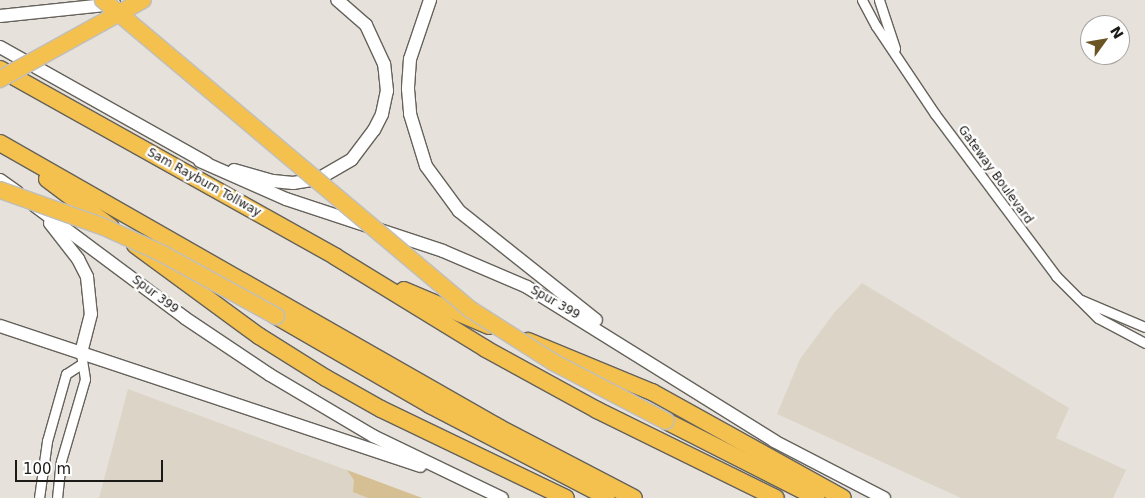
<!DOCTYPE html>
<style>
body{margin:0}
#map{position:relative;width:1145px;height:498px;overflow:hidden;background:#e6e2db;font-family:"DejaVu Sans",sans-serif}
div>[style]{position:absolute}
.built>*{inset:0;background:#dcd5c7}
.green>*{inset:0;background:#d6bf93}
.roads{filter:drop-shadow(1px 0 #65625b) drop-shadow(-1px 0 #65625b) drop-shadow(0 1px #65625b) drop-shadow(0 -1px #65625b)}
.minor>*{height:9px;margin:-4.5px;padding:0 4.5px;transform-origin:4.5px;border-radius:4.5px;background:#fff}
.secondary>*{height:12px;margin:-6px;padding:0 6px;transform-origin:6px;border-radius:6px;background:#fff}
.motorway>*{height:16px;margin:-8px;padding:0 8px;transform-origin:8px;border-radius:8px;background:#f4c04e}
.bridges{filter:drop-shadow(1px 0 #bfbfbe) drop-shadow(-1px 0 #bfbfbe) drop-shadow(0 1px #bfbfbe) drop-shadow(0 -1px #bfbfbe)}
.motorway-bridge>*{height:16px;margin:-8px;padding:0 8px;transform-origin:8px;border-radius:8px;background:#f4c04e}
span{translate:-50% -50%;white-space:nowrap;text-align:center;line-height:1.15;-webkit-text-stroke:4.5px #fff;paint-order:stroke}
.street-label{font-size:12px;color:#1b1a17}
.north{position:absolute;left:1080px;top:15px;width:50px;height:50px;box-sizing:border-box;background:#fff;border:1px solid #a4a3a2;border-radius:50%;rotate:58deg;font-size:14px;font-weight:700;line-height:20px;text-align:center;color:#1b1a17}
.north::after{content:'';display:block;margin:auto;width:18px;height:22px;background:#6b5424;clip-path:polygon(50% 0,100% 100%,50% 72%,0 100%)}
.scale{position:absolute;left:15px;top:460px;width:148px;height:22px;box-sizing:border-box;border:2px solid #1b1a17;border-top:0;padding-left:6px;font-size:15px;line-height:18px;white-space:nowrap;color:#1b1a17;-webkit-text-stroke:4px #fff;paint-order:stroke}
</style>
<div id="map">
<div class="built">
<i style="clip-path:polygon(862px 283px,1069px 408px,1056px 438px,1126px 470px,1113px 498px,961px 498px,777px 414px,800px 359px,834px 313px)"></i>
<i style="clip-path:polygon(128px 389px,422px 498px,99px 498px)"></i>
</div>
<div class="green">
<i style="clip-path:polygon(347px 470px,422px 498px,368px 498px,353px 492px,354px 480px)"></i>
</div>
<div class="roads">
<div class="minor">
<i style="left:862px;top:0;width:30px;rotate:62deg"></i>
<i style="left:876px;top:26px;width:106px;rotate:56.2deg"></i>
<i style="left:935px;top:114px;width:202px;rotate:53.2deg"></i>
<i style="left:1056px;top:276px;width:59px;rotate:45deg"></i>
<i style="left:1098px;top:318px;width:53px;rotate:28deg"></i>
<i style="left:879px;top:0;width:51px;rotate:71.6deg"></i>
<i style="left:1081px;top:300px;width:69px;rotate:22.9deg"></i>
<i style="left:39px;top:498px;width:58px;rotate:-82deg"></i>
<i style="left:47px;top:441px;width:70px;rotate:-74.2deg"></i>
<i style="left:66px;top:374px;width:17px;rotate:-33deg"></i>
<i style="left:57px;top:498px;width:37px;rotate:-84deg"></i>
<i style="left:61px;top:461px;width:85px;rotate:-73.7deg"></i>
<i style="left:85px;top:379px;width:26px;rotate:-99deg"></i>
</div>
<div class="secondary">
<i style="left:430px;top:0;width:62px;rotate:108.7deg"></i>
<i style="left:410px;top:59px;width:30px;rotate:94deg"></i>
<i style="left:408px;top:89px;width:25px;rotate:85deg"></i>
<i style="left:410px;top:114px;width:54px;rotate:72.9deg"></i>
<i style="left:426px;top:166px;width:56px;rotate:53.7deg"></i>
<i style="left:459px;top:211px;width:175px;rotate:38.5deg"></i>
<i style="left:0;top:16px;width:115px;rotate:-6deg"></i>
<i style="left:0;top:47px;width:237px;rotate:29.3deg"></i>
<i style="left:200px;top:161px;width:94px;rotate:23.8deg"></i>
<i style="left:286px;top:199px;width:165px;rotate:18.3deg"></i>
<i style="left:443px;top:251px;width:91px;rotate:23.2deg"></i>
<i style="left:527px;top:287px;width:291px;rotate:31.9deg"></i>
<i style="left:774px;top:441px;width:124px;rotate:27.4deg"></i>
<i style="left:234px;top:170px;width:41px;rotate:15.8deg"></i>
<i style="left:273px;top:181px;width:20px;rotate:6deg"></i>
<i style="left:293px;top:183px;width:25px;rotate:-9deg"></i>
<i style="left:318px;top:179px;width:39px;rotate:-30deg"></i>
<i style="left:352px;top:159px;width:36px;rotate:-53deg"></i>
<i style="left:374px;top:130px;width:18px;rotate:-63deg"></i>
<i style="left:382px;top:114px;width:24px;rotate:-78deg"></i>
<i style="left:387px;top:91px;width:27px;rotate:-96deg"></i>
<i style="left:384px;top:64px;width:43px;rotate:-114.8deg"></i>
<i style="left:366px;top:25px;width:38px;rotate:-139deg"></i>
<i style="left:0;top:180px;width:21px;rotate:35deg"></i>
<i style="left:35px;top:206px;width:187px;rotate:36.7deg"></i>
<i style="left:185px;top:318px;width:102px;rotate:33.8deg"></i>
<i style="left:270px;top:375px;width:120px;rotate:30.6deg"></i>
<i style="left:373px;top:436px;width:143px;rotate:25.7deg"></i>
<i style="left:50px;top:223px;width:46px;rotate:52.1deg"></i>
<i style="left:78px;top:259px;width:20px;rotate:63deg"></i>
<i style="left:87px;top:277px;width:37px;rotate:84deg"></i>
<i style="left:91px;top:314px;width:40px;rotate:104.4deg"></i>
<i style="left:0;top:326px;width:443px;rotate:18.4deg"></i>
</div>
<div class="motorway">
<i style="left:0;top:69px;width:385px;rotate:29.2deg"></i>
<i style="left:336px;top:257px;width:176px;rotate:31.5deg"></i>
<i style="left:486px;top:349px;width:127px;rotate:28.8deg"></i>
<i style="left:597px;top:410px;width:199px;rotate:26.2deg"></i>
<i style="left:0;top:143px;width:576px;rotate:29.68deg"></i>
<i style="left:500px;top:428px;width:151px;rotate:27.6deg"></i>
<i style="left:47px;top:179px;width:80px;rotate:36.9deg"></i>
<i style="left:135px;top:245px;width:154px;rotate:36.3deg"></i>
<i style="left:259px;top:336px;width:79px;rotate:32.1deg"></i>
<i style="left:326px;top:378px;width:63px;rotate:29.4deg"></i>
<i style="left:381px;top:409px;width:205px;rotate:25.7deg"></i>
<i style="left:404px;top:290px;width:92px;rotate:23deg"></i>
<i style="left:276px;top:316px;width:178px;rotate:30deg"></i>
<i style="left:430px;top:405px;width:199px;rotate:27.5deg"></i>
<i style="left:528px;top:341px;width:134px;rotate:22.4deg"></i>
<i style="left:652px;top:392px;width:218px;rotate:29deg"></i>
<i style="left:666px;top:421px;width:169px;rotate:27deg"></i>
</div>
</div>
<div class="bridges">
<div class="motorway-bridge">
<i style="left:103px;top:0;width:480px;rotate:40.1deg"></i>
<i style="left:470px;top:309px;width:98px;rotate:32.6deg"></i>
<i style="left:553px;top:362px;width:127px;rotate:27.6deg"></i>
<i style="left:0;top:79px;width:163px;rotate:-28.9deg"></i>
<i style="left:0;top:190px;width:110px;rotate:19.6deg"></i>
<i style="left:104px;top:227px;width:65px;rotate:24.6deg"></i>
<i style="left:163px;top:254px;width:129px;rotate:28.8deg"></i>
</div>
</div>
<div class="street-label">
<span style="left:995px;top:175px;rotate:54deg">Gateway Boulevard</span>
<span style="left:204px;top:183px;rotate:29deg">Sam Rayburn Tollway</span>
<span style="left:155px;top:295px;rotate:37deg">Spur 399</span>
<span style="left:555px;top:303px;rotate:30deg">Spur 399</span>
</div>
<div class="north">N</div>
<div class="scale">100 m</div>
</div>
